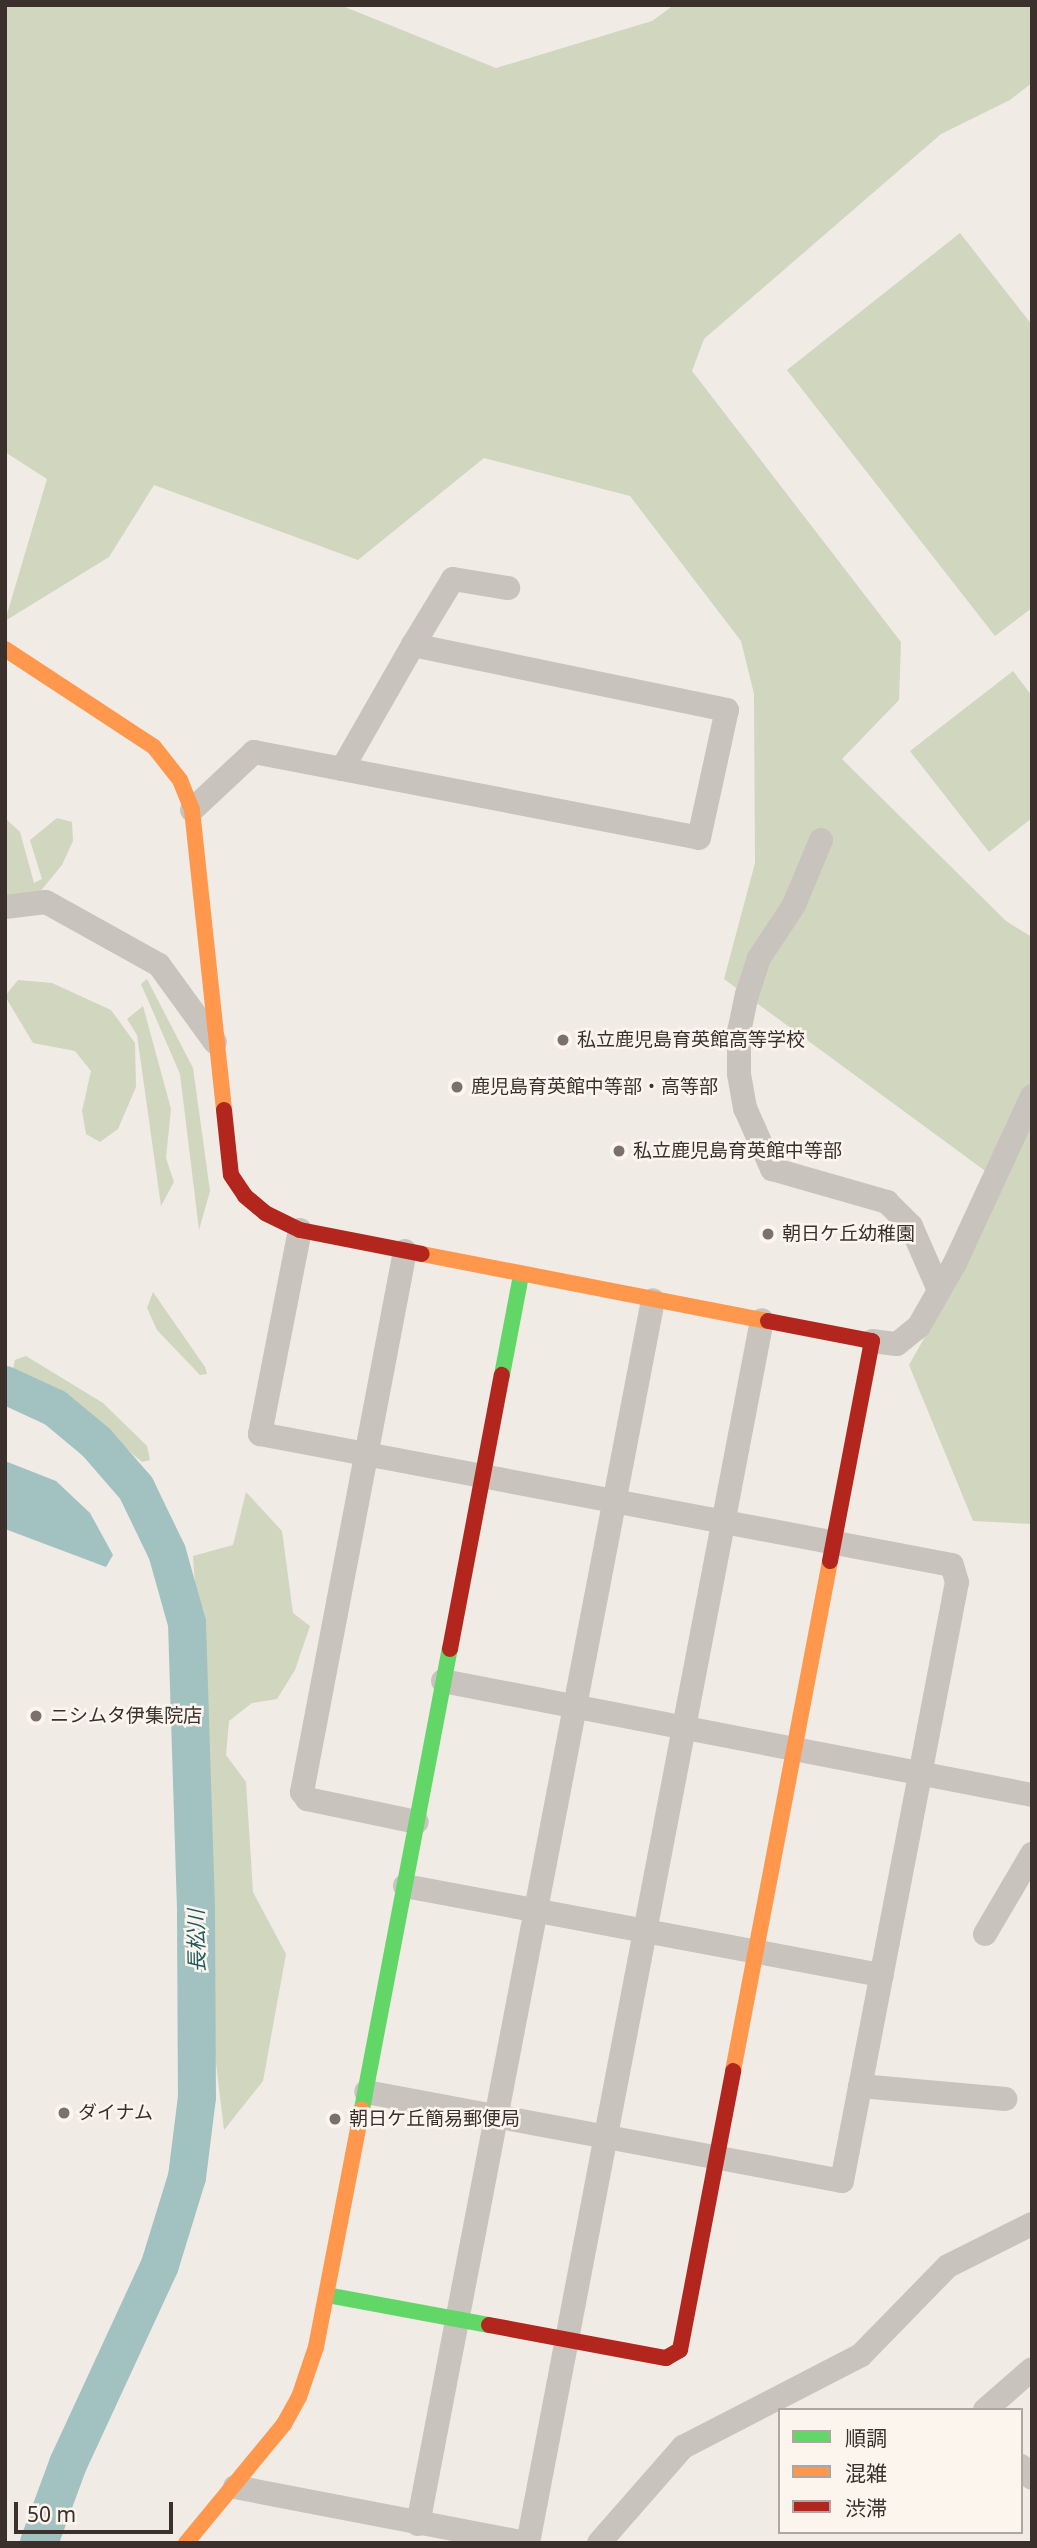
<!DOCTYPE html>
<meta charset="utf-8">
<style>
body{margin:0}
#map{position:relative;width:1037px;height:2548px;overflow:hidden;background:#f0ebe5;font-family:"Noto Sans","Noto Sans JP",sans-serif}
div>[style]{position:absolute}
.green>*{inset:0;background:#d1d6bf}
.water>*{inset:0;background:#a1c2c1}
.river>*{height:38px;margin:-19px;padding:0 19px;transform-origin:19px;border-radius:19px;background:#a1c2c1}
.street>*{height:24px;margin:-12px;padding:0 12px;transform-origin:12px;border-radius:12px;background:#c9c3be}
.fast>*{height:16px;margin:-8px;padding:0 8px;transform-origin:8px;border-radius:8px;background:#63d668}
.slow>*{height:16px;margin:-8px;padding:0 8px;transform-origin:8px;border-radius:8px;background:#ff974d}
.jam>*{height:16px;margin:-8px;padding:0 8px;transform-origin:8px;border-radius:8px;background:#b3261e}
.dots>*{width:19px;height:19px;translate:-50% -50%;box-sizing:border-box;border:4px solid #fbf5ee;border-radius:50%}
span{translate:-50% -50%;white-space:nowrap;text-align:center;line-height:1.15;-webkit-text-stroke:5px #fbf5ee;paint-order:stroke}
.poi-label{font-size:19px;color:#3b302b}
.left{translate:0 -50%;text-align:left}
.water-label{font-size:21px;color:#1f5a5e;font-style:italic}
.frame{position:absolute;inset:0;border:7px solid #3b302b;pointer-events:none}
.legend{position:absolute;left:778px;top:2408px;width:245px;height:126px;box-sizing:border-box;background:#fbf5ee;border:2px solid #aea6a0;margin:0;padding:9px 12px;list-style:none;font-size:21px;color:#3b302b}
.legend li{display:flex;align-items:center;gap:14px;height:35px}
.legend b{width:35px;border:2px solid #aea6a0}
.scale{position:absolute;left:14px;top:2502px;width:159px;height:32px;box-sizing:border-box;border:4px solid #3b302b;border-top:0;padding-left:9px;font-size:21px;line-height:24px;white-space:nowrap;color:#3b302b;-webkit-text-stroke:5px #fbf5ee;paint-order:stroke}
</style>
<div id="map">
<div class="green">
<i style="clip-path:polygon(5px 5px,340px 5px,496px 68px,652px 21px,674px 5px,1032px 5px,1032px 83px,1010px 100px,941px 134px,704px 339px,692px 371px,901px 642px,899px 700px,842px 759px,1006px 921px,1032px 937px,1032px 1524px,973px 1521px,909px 1365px,964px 1268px,1003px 1184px,724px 979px,755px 863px,754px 694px,741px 641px,630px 496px,484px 458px,358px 560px,154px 485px,109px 557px,5px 621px,47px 479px,5px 452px)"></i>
<i style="clip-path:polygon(960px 233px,1032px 325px,1032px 608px,995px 636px,787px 370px)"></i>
<i style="clip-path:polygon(1013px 671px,1032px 696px,1032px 818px,989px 852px,910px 751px)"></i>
<i style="clip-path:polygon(5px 818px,20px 832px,34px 883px,42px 879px,30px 840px,57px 818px,72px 822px,73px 841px,62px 865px,39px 893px,5px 898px)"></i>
<i style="clip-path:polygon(147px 979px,193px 1068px,210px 1191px,199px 1230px,180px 1074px,141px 984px)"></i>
<i style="clip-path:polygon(18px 980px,52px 983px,111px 1010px,135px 1043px,136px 1087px,118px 1129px,100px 1142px,86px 1134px,82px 1111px,91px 1071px,75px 1051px,33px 1043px,5px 996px)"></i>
<i style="clip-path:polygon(143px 1006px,171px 1109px,166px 1158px,174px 1182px,161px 1206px,137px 1035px,127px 1019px)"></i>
<i style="clip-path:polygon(153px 1292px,205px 1367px,207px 1374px,200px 1375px,157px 1330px,147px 1308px)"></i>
<i style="clip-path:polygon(26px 1356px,103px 1403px,147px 1446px,150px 1460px,142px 1462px,100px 1426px,43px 1389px,11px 1378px,15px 1360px)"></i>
<i style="clip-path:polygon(246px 1492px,282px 1531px,293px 1613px,310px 1626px,295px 1670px,277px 1699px,252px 1703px,229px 1721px,226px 1755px,246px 1782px,253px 1892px,286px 1954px,263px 2081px,224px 2130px,212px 2030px,205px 1724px,193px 1556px,233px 1545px)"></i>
</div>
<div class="water">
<i style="clip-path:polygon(5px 1461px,56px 1481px,90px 1513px,113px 1555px,106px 1567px,5px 1529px)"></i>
</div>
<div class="river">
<i style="left:5px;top:1385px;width:55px;rotate:24.7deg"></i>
<i style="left:55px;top:1408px;width:53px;rotate:39.7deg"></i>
<i style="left:96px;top:1442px;width:61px;rotate:49deg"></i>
<i style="left:136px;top:1488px;width:71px;rotate:64.2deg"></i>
<i style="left:167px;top:1552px;width:74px;rotate:74.3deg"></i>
<i style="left:187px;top:1623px;width:291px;rotate:88.2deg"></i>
<i style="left:196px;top:1914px;width:183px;rotate:89.7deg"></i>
<i style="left:197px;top:2097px;width:81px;rotate:97.1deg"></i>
<i style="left:187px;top:2177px;width:92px;rotate:107.1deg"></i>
<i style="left:160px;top:2265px;width:219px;rotate:114.8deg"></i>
<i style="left:68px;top:2464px;width:84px;rotate:110.2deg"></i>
</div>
<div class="street">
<i style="left:413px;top:645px;width:77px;rotate:-58.8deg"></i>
<i style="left:453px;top:579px;width:56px;rotate:9.3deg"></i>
<i style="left:192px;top:810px;width:85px;rotate:-43.1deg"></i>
<i style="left:254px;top:752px;width:453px;rotate:10.9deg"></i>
<i style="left:699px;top:838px;width:131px;rotate:-77.7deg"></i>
<i style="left:727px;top:710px;width:321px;rotate:-168.3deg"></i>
<i style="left:413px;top:645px;width:143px;rotate:119.8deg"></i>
<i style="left:821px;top:840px;width:70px;rotate:112.6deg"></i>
<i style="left:794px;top:905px;width:64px;rotate:123.4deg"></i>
<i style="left:759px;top:958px;width:38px;rotate:108deg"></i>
<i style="left:747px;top:994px;width:39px;rotate:102deg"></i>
<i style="left:739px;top:1032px;width:42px;rotate:90deg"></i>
<i style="left:739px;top:1074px;width:35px;rotate:80deg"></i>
<i style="left:745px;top:1108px;width:67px;rotate:66.1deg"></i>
<i style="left:772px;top:1169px;width:120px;rotate:16deg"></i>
<i style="left:887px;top:1202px;width:34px;rotate:45deg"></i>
<i style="left:911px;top:1226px;width:70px;rotate:66.4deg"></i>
<i style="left:5px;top:907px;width:41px;rotate:-7deg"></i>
<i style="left:46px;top:902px;width:129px;rotate:29.1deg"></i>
<i style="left:159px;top:965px;width:95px;rotate:54deg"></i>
<i style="left:300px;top:1230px;width:208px;rotate:101.1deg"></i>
<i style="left:260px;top:1434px;width:704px;rotate:10.72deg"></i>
<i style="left:952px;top:1565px;width:18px;rotate:74deg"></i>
<i style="left:957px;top:1582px;width:610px;rotate:100.87deg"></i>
<i style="left:842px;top:2181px;width:484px;rotate:-169.4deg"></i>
<i style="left:405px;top:1251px;width:551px;rotate:100.78deg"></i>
<i style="left:302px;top:1792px;width:9px;rotate:54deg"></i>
<i style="left:307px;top:1799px;width:112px;rotate:11.8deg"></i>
<i style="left:872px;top:1341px;width:25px;rotate:7deg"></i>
<i style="left:897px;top:1344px;width:28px;rotate:-39deg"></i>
<i style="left:919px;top:1326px;width:73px;rotate:-60.3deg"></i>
<i style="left:955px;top:1263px;width:184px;rotate:-65.2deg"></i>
<i style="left:443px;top:1681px;width:600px;rotate:10.95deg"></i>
<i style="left:405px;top:1886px;width:485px;rotate:10.6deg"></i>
<i style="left:985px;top:1934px;width:93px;rotate:-59.6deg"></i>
<i style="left:860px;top:2086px;width:146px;rotate:5.1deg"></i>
<i style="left:985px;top:2410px;width:62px;rotate:-41.1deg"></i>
<i style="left:1021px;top:2466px;width:16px;rotate:47deg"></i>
<i style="left:235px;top:2487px;width:296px;rotate:10.9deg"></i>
<i style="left:418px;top:2524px;width:1246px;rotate:-79.13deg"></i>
<i style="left:528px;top:2543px;width:1245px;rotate:-79.17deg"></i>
<i style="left:599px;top:2543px;width:128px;rotate:-48.8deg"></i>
<i style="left:683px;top:2447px;width:200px;rotate:-27.3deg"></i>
<i style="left:861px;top:2355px;width:124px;rotate:-45.7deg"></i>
<i style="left:948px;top:2266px;width:94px;rotate:-26.6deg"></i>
</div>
<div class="fast">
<i style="left:502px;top:1375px;width:102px;rotate:-79.2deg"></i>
<i style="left:362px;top:2109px;width:468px;rotate:-79.2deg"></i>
<i style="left:327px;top:2295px;width:165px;rotate:10.5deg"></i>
</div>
<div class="slow">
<i style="left:5px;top:649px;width:178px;rotate:33.3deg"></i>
<i style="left:154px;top:747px;width:42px;rotate:51.8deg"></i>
<i style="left:180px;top:780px;width:32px;rotate:68deg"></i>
<i style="left:192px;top:810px;width:302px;rotate:83.9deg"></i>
<i style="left:422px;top:1254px;width:352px;rotate:11deg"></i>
<i style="left:733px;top:2071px;width:519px;rotate:-79.23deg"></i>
<i style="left:186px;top:2543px;width:154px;rotate:-50.5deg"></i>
<i style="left:284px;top:2424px;width:31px;rotate:-61deg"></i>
<i style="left:299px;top:2397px;width:53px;rotate:-71.2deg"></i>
<i style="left:316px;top:2347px;width:242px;rotate:-79.1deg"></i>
</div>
<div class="jam">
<i style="left:224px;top:1110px;width:65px;rotate:83.9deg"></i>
<i style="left:231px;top:1175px;width:25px;rotate:56deg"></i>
<i style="left:245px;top:1196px;width:26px;rotate:40deg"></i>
<i style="left:265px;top:1213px;width:39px;rotate:26deg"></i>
<i style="left:300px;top:1230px;width:124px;rotate:11.1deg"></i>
<i style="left:768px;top:1321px;width:106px;rotate:10.9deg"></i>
<i style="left:872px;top:1341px;width:224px;rotate:100.8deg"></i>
<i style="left:450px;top:1649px;width:279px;rotate:-79.3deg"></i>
<i style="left:489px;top:2325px;width:180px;rotate:10.6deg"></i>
<i style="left:666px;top:2358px;width:16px;rotate:-30deg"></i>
<i style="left:680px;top:2350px;width:284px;rotate:-79.2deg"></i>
</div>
<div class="dots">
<i style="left:563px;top:1040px;background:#7a716c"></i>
<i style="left:457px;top:1087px;background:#7a716c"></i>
<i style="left:619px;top:1151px;background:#7a716c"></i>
<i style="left:768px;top:1234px;background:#7a716c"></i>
<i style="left:36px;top:1716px;background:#7a716c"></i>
<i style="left:64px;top:2113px;background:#7a716c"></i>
<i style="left:335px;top:2119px;background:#7a716c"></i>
</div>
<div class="poi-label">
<span class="left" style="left:577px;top:1040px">私立鹿児島育英館高等学校</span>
<span class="left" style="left:471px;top:1087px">鹿児島育英館中等部・高等部</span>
<span class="left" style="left:633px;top:1151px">私立鹿児島育英館中等部</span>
<span class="left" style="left:782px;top:1234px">朝日ケ丘幼稚園</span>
<span class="left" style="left:50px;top:1716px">ニシムタ伊集院店</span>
<span class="left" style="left:78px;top:2113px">ダイナム</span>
<span class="left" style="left:349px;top:2119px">朝日ケ丘簡易郵便局</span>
</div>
<div class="water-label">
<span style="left:196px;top:1941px;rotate:-91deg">長松川</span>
</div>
<div class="frame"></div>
<ul class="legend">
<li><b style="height:9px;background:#63d668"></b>順調</li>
<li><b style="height:9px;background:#ff974d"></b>混雑</li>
<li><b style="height:9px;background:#b3261e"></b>渋滞</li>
</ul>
<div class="scale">50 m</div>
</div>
